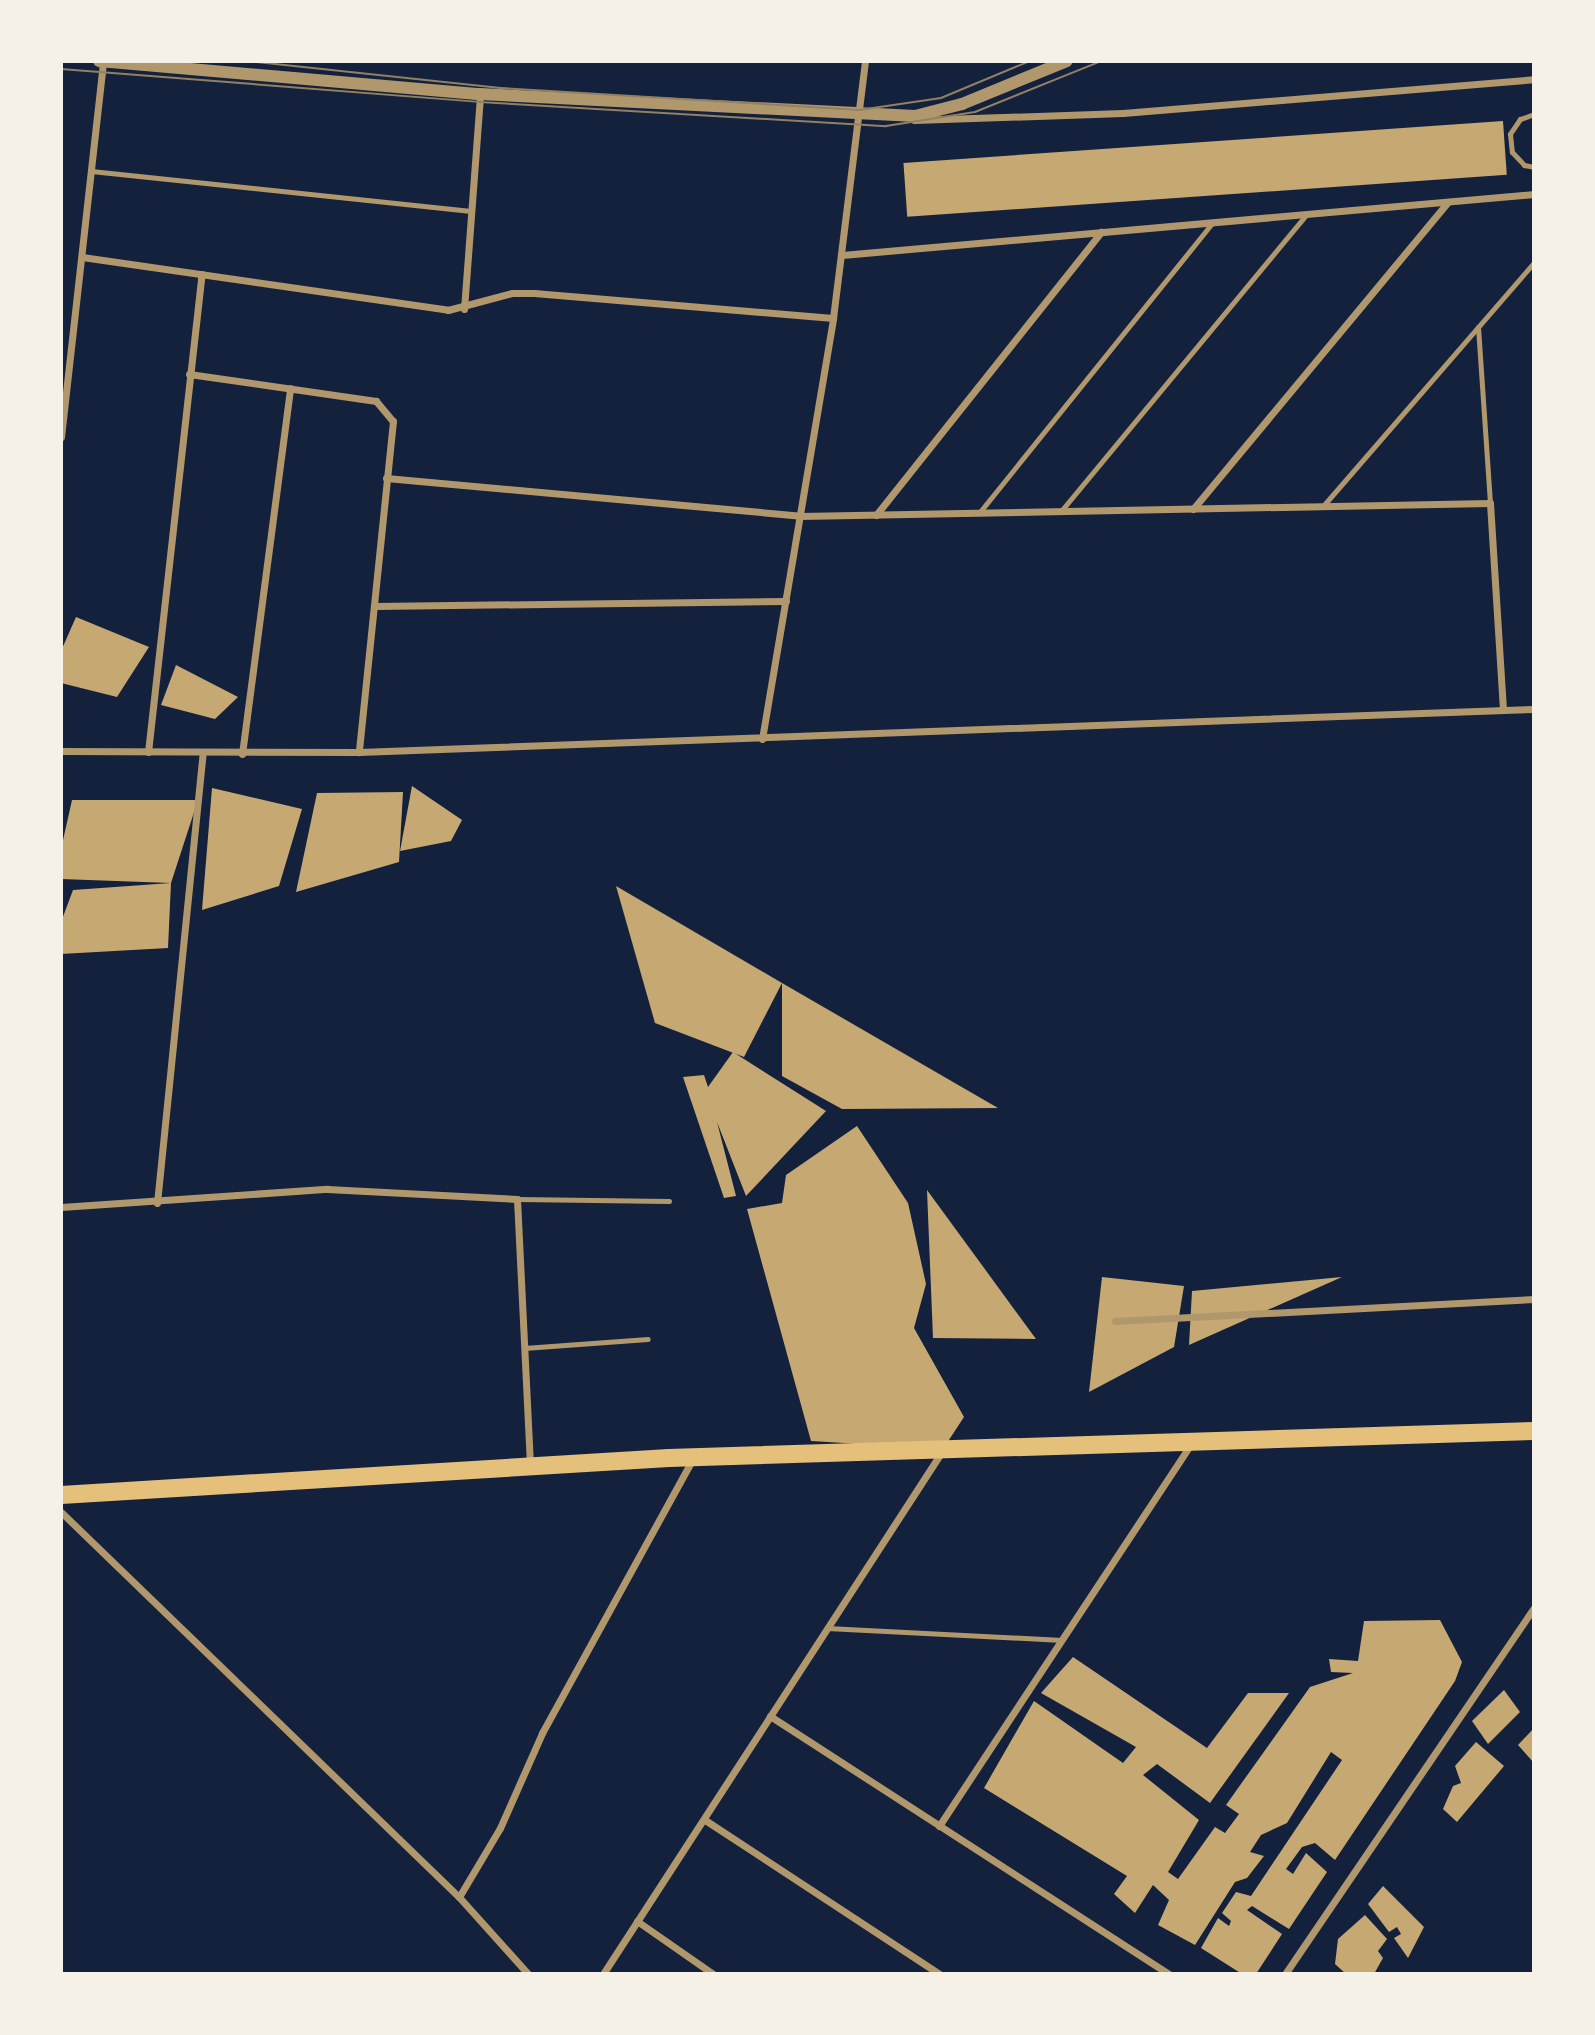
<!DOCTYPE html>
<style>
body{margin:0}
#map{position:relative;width:1595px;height:2035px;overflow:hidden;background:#14213d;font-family:"Asap Condensed",sans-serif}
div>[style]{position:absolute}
.building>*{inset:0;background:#c6a872;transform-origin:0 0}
.service>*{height:5px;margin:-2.5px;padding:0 2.5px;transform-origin:2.5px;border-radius:2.5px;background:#b1986c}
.minor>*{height:7px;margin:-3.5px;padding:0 3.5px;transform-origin:3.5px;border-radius:3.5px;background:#b1986c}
.tertiary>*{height:12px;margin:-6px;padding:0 6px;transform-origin:6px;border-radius:6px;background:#b1986c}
.primary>*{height:18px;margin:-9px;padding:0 9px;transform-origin:9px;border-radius:9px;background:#e5c07b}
.tram>*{height:2px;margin:-1px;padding:0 1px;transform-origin:1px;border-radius:1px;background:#918062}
span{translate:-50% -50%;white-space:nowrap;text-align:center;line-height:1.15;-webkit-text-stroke:7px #f6f1e7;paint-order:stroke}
.frame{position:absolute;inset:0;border:63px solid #f6f1e7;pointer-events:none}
</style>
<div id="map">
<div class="building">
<i style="left:1503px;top:121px;width:54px;height:601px;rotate:86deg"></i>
<i style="clip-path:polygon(76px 617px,149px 647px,117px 697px,61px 683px,61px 651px)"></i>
<i style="clip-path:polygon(176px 665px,238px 697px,215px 719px,161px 705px)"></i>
<i style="clip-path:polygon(412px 786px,462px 820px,451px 841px,400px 851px)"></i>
<i style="clip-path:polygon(212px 788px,302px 809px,279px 886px,202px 910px)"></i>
<i style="clip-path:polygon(403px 792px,399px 862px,296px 892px,317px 793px)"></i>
<i style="clip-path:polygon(72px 800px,198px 800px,171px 883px,61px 879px,61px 849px)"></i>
<i style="clip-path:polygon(171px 883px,168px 948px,61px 954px,61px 922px,73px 890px)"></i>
<i style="clip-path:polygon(616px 886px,782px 983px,744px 1057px,655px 1023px)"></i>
<i style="clip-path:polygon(782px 983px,998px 1108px,842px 1109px,782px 1076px)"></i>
<i style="clip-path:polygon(733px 1052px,826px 1111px,746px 1196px,717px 1122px,736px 1196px,724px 1198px,683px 1077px,704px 1075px,708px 1087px)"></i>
<i style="clip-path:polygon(857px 1126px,908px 1203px,926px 1284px,914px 1328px,964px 1417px,943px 1449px,811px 1441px,747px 1209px,782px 1203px,786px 1175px)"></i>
<i style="clip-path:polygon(927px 1190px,1036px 1339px,933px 1338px)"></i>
<i style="clip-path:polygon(1102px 1277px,1184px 1286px,1174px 1347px,1089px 1392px)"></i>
<i style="clip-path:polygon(1342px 1277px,1189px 1345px,1192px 1291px)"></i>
<i style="clip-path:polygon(1440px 1620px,1462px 1662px,1455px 1681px,1335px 1860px,1315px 1843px,1302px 1847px,1286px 1869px,1293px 1874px,1306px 1853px,1327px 1872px,1289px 1929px,1252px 1906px,1247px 1910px,1282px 1934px,1256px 1974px,1242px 1974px,1201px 1948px,1218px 1918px,1229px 1926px,1231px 1921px,1222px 1913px,1236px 1892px,1251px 1896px,1342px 1760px,1331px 1752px,1287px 1823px,1261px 1835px,1250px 1852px,1264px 1856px,1247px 1878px,1235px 1882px,1195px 1945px,1158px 1925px,1169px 1900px,1153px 1885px,1135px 1913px,1114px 1894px,1127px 1876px,984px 1788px,1034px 1701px,1123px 1763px,1136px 1747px,1041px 1693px,1073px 1657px,1207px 1748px,1248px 1693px,1289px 1693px,1210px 1803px,1157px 1764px,1143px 1775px,1199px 1820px,1168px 1872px,1178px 1879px,1215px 1827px,1225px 1833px,1239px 1814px,1226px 1805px,1310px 1687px,1353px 1673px,1331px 1672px,1329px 1659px,1358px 1661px,1364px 1621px)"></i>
<i style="clip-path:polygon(1504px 1690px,1520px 1712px,1488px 1744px,1472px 1721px)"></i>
<i style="clip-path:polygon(1534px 1728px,1534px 1763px,1518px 1745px)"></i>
<i style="clip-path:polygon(1476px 1742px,1504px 1766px,1457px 1822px,1443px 1809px,1453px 1786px,1461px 1783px,1455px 1766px)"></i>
<i style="clip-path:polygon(1383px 1886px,1424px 1927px,1408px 1958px,1394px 1938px,1401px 1934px,1397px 1927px,1389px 1932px,1368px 1904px)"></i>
<i style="clip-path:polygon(1365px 1915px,1387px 1939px,1378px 1951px,1383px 1958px,1374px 1974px,1346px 1974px,1335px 1964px,1338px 1939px)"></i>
</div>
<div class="service">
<i style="left:1534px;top:114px;width:15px;rotate:160deg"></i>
<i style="left:1520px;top:119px;width:18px;rotate:124deg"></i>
<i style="left:1510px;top:134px;width:18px;rotate:84deg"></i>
<i style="left:1512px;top:152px;width:18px;rotate:47deg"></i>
<i style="left:1524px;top:165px;width:10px;rotate:11deg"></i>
<i style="left:91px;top:171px;width:382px;rotate:6deg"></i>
<i style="left:1478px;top:327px;width:176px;rotate:86.1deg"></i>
<i style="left:1323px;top:506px;width:323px;rotate:-49.1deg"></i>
<i style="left:1061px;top:511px;width:386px;rotate:-50.4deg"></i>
<i style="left:979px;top:513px;width:373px;rotate:-51.2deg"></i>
<i style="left:517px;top:1199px;width:152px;rotate:0.8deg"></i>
<i style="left:524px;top:1348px;width:124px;rotate:-4.2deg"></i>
<i style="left:827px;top:1628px;width:235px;rotate:2.9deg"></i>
</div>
<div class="minor">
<i style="left:914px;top:120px;width:209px;rotate:-1.9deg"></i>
<i style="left:1123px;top:113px;width:412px;rotate:-4.7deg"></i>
<i style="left:842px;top:255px;width:695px;rotate:-5.04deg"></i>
<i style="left:82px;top:257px;width:370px;rotate:8.2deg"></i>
<i style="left:448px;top:310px;width:66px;rotate:-14.9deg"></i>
<i style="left:512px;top:293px;width:22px"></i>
<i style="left:534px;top:293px;width:300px;rotate:4.8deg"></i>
<i style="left:464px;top:309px;width:216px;rotate:-85.7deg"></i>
<i style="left:189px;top:374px;width:189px;rotate:8.2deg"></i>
<i style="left:376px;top:401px;width:26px;rotate:50deg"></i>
<i style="left:393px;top:421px;width:333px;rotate:95.9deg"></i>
<i style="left:61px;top:437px;width:378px;rotate:-83.6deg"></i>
<i style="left:386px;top:478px;width:416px;rotate:5.2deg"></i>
<i style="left:800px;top:516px;width:690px;rotate:-1.08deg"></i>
<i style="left:1490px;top:503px;width:207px;rotate:86.4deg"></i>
<i style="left:1193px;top:509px;width:399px;rotate:-50.3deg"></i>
<i style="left:876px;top:515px;width:362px;rotate:-51.5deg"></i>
<i style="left:375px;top:606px;width:411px;rotate:-0.7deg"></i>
<i style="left:762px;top:739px;width:427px;rotate:-80.4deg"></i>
<i style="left:833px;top:318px;width:259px;rotate:-82.9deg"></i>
<i style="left:61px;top:751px;width:298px;rotate:0.2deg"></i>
<i style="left:359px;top:752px;width:1176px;rotate:-2.1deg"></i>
<i style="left:148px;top:752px;width:481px;rotate:-83.6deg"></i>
<i style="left:242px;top:754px;width:369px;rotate:-82.5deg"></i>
<i style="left:157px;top:1203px;width:452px;rotate:-84.2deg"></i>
<i style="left:61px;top:1207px;width:267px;rotate:-3.9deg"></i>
<i style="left:327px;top:1189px;width:190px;rotate:3deg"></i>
<i style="left:517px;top:1199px;width:266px;rotate:87.2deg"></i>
<i style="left:1115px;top:1321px;width:420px;rotate:-3deg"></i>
<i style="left:61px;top:1512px;width:554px;rotate:44.05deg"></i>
<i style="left:459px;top:1897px;width:103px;rotate:48.1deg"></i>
<i style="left:770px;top:1716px;width:475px;rotate:32.9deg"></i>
<i style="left:705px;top:1820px;width:280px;rotate:33.3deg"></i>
<i style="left:939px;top:1826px;width:459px;rotate:-56.6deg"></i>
<i style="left:459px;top:1897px;width:80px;rotate:-59.3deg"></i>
<i style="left:500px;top:1828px;width:104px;rotate:-66.1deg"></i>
<i style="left:542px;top:1733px;width:311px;rotate:-61.2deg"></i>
<i style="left:637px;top:1921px;width:93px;rotate:34.9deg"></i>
<i style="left:603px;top:1974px;width:621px;rotate:-57.03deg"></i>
<i style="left:1285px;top:1974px;width:443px;rotate:-55.8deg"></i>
</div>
<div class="tertiary">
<i style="left:99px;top:61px;width:382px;rotate:5deg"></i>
<i style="left:480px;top:94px;width:436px;rotate:2.9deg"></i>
<i style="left:915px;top:116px;width:49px;rotate:-14.3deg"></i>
<i style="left:962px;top:104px;width:113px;rotate:-22.3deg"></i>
</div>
<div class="primary">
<i style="left:61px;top:1495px;width:609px;rotate:-3.48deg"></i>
<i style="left:669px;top:1458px;width:865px;rotate:-1.79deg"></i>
</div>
<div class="tram">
<i style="left:247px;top:61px;width:255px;rotate:6.1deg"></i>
<i style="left:501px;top:88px;width:359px;rotate:3.5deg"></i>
<i style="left:859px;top:110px;width:83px;rotate:-8.3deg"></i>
<i style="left:941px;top:98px;width:96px;rotate:-22.6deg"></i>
<i style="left:61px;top:69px;width:419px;rotate:4.5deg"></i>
<i style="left:479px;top:102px;width:408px;rotate:3.4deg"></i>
<i style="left:886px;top:126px;width:90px;rotate:-8.9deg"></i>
<i style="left:975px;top:112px;width:136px;rotate:-22deg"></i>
</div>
<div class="frame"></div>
</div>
